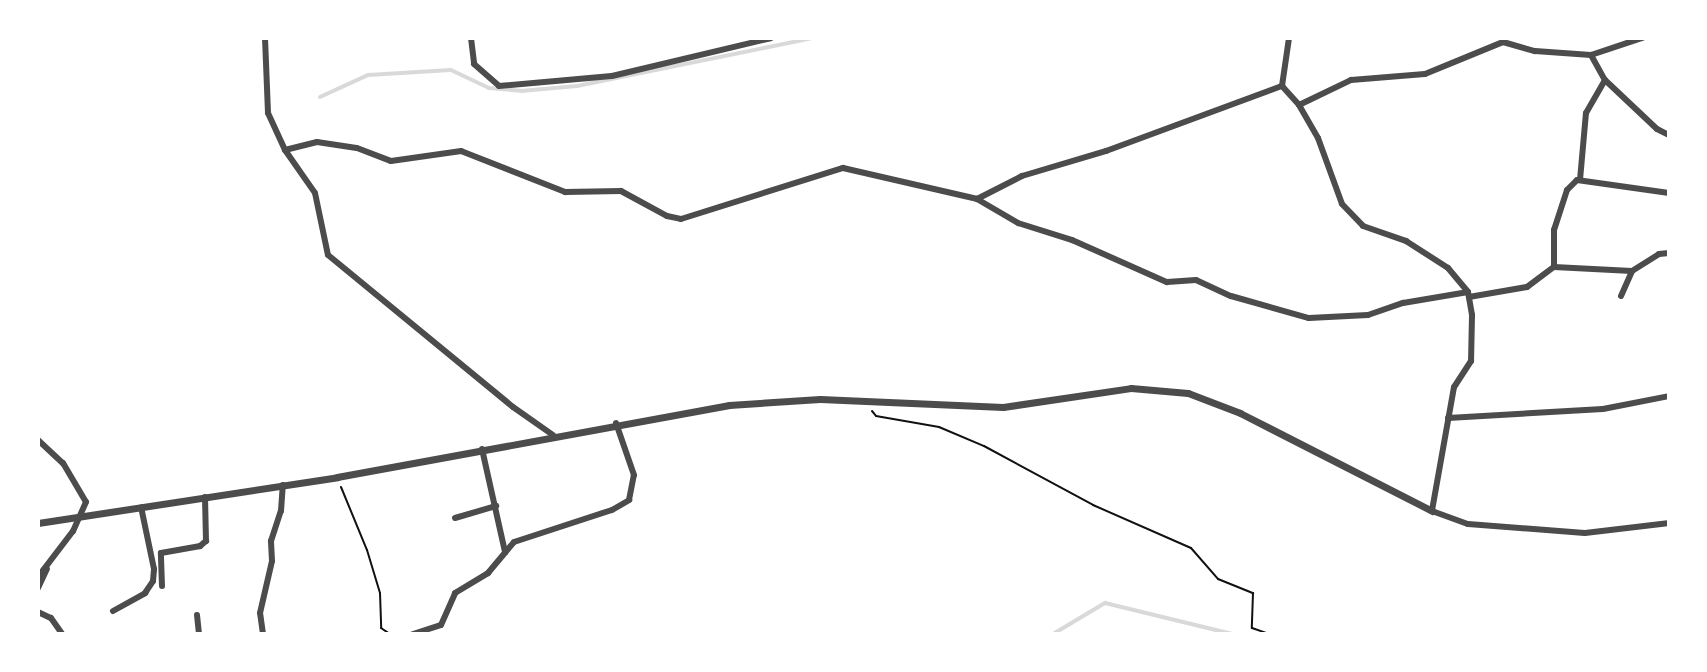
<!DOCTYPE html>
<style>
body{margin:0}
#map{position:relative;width:1707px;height:672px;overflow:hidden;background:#fff;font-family:"Varela Round",sans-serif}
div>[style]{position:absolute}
.stream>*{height:4px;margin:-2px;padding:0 2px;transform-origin:2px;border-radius:2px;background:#d9d9d9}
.path>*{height:2px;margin:-1px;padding:0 1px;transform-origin:1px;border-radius:1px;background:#111}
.minor>*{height:6px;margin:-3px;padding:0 3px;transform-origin:3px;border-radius:3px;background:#4c4c4c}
.tertiary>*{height:7px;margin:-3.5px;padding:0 3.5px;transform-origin:3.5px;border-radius:3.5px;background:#4c4c4c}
span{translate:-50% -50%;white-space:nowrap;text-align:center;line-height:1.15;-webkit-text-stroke:7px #fff;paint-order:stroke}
.frame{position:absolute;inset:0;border:40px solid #fff;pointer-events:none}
</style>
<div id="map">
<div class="stream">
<i style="left:320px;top:97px;width:53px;rotate:-24.6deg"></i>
<i style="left:368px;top:75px;width:83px;rotate:-3.4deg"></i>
<i style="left:451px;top:70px;width:42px;rotate:25.3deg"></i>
<i style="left:489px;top:88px;width:32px;rotate:5deg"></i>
<i style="left:521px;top:91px;width:56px;rotate:-5.1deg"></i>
<i style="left:577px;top:86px;width:240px;rotate:-11.5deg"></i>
<i style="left:1053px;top:634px;width:61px;rotate:-30.8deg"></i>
<i style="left:1105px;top:603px;width:131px;rotate:13.7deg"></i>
</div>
<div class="path">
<i style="left:872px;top:411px;width:6px;rotate:51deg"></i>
<i style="left:876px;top:416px;width:64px;rotate:9.9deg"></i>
<i style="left:939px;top:427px;width:49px;rotate:22.9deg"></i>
<i style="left:984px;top:446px;width:124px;rotate:28.4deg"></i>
<i style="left:1093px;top:505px;width:107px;rotate:23.7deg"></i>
<i style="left:1191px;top:548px;width:41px;rotate:48.9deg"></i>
<i style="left:1218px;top:579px;width:38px;rotate:22deg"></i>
<i style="left:1253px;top:593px;width:35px;rotate:92deg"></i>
<i style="left:1252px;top:628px;width:18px;rotate:19deg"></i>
<i style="left:341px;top:487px;width:68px;rotate:67.6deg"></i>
<i style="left:367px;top:550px;width:45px;rotate:73.2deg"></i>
<i style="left:380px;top:593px;width:35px;rotate:88deg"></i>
<i style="left:381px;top:628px;width:11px;rotate:34deg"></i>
</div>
<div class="minor">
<i style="left:265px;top:38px;width:75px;rotate:87.7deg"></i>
<i style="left:268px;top:113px;width:41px;rotate:65.3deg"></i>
<i style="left:285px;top:150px;width:52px;rotate:55.1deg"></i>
<i style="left:315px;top:193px;width:63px;rotate:78.2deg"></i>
<i style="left:328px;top:255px;width:239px;rotate:39.4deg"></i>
<i style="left:513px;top:407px;width:49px;rotate:35deg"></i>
<i style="left:471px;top:38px;width:26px;rotate:83deg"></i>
<i style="left:474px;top:64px;width:33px;rotate:41deg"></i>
<i style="left:499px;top:86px;width:113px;rotate:-5.1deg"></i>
<i style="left:612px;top:76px;width:163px;rotate:-13.4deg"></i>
<i style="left:1591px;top:55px;width:29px;rotate:61deg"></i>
<i style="left:1605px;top:80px;width:71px;rotate:43.3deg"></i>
<i style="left:1657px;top:129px;width:13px;rotate:27deg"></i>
<i style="left:1282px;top:86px;width:49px;rotate:-81.7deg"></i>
<i style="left:1299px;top:105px;width:38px;rotate:60deg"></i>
<i style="left:1318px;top:138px;width:70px;rotate:70deg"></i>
<i style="left:1342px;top:204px;width:30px;rotate:46deg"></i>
<i style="left:1363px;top:226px;width:46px;rotate:19.2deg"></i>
<i style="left:1406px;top:241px;width:50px;rotate:32.7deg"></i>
<i style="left:1448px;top:268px;width:31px;rotate:50deg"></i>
<i style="left:1468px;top:292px;width:23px;rotate:80deg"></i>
<i style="left:1472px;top:315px;width:46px;rotate:91.2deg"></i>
<i style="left:1471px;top:361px;width:31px;rotate:123deg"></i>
<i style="left:1454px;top:387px;width:126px;rotate:100.1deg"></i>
<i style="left:1432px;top:511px;width:38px;rotate:20deg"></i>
<i style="left:1468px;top:524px;width:117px;rotate:4.4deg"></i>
<i style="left:1585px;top:533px;width:85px;rotate:-6.8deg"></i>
<i style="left:285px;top:150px;width:33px;rotate:-14deg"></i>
<i style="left:317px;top:142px;width:40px;rotate:8.5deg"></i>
<i style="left:357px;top:148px;width:36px;rotate:21deg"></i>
<i style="left:391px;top:161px;width:71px;rotate:-8.1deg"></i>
<i style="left:461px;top:151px;width:112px;rotate:21.5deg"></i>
<i style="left:565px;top:192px;width:56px;rotate:-1deg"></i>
<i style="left:621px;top:191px;width:52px;rotate:28.5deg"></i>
<i style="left:667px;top:216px;width:14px;rotate:12deg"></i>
<i style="left:681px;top:219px;width:170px;rotate:-17.5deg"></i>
<i style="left:843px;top:168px;width:138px;rotate:13deg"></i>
<i style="left:977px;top:199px;width:48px;rotate:30.3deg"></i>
<i style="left:1018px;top:223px;width:57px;rotate:17.5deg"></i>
<i style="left:1072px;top:240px;width:104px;rotate:23.9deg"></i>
<i style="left:1167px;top:282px;width:29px;rotate:-4deg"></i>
<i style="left:1196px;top:280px;width:38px;rotate:25deg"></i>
<i style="left:1231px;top:296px;width:81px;rotate:15.8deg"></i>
<i style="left:1309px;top:318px;width:59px;rotate:-2.9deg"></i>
<i style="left:1368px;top:315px;width:37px;rotate:-19deg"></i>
<i style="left:1403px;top:303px;width:66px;rotate:-9.6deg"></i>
<i style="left:1580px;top:180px;width:67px;rotate:-84.9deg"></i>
<i style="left:1586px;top:113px;width:38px;rotate:-60deg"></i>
<i style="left:977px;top:199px;width:51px;rotate:-27.1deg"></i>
<i style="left:1022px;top:176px;width:88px;rotate:-16.6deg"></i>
<i style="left:1106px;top:151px;width:188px;rotate:-20.3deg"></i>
<i style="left:1282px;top:86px;width:25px;rotate:48deg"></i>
<i style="left:1299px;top:105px;width:58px;rotate:-25.7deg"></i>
<i style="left:1351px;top:80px;width:74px;rotate:-4.6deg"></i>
<i style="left:1425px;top:74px;width:84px;rotate:-22.3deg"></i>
<i style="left:1503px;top:42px;width:33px;rotate:16deg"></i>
<i style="left:1535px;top:51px;width:56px;rotate:4.1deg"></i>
<i style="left:1591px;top:55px;width:54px;rotate:-18.4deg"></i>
<i style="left:1554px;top:267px;width:37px;rotate:-90deg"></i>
<i style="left:1554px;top:230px;width:42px;rotate:-72deg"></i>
<i style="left:1567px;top:190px;width:14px;rotate:-45deg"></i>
<i style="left:1577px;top:180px;width:93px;rotate:8deg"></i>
<i style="left:1621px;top:296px;width:27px;rotate:-66deg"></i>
<i style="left:1469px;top:297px;width:59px;rotate:-9.8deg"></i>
<i style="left:1527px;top:287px;width:34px;rotate:-37deg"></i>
<i style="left:1554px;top:267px;width:78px;rotate:2.9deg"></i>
<i style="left:1632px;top:271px;width:32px;rotate:-32deg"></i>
<i style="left:1659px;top:254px;width:10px;rotate:-6deg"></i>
<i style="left:1448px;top:418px;width:155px;rotate:-3.3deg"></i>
<i style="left:1603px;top:409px;width:67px;rotate:-11.1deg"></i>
<i style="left:38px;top:440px;width:34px;rotate:43deg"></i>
<i style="left:63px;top:463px;width:45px;rotate:59.5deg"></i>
<i style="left:86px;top:502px;width:32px;rotate:114deg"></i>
<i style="left:73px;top:531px;width:58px;rotate:127.3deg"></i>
<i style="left:482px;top:449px;width:106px;rotate:77.4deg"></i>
<i style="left:455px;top:518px;width:43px;rotate:-16.3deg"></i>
<i style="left:162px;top:586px;width:33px;rotate:-92deg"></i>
<i style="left:161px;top:553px;width:40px;rotate:-10deg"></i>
<i style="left:200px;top:546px;width:8px;rotate:-40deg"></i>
<i style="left:206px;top:541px;width:44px;rotate:-91.3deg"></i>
<i style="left:38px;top:588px;width:21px;rotate:-65deg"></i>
<i style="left:113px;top:611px;width:37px;rotate:-29deg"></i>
<i style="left:145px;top:593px;width:14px;rotate:-56deg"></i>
<i style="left:153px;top:581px;width:12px;rotate:-85deg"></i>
<i style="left:154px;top:569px;width:63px;rotate:-101.8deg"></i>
<i style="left:38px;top:612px;width:14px;rotate:25deg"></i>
<i style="left:51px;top:618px;width:19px;rotate:55deg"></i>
<i style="left:197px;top:615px;width:19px;rotate:84deg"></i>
<i style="left:263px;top:634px;width:21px;rotate:-98deg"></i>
<i style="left:260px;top:613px;width:53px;rotate:-77deg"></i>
<i style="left:272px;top:561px;width:20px;rotate:-93deg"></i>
<i style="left:271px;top:541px;width:32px;rotate:-72deg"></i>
<i style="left:281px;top:511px;width:26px;rotate:-86deg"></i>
<i style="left:413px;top:634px;width:29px;rotate:-18deg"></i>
<i style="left:441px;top:625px;width:35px;rotate:-66deg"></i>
<i style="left:455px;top:593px;width:39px;rotate:-31deg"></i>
<i style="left:488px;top:573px;width:40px;rotate:-50deg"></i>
<i style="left:514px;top:542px;width:103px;rotate:-18.1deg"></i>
<i style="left:612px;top:510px;width:20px;rotate:-30deg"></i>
<i style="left:629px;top:500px;width:25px;rotate:-79deg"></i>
<i style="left:634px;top:475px;width:55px;rotate:-109.1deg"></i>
</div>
<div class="tertiary">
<i style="left:38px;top:523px;width:303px;rotate:-8.7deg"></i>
<i style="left:337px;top:477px;width:399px;rotate:-10.4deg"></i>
<i style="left:729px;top:405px;width:91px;rotate:-3.8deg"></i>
<i style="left:820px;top:399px;width:183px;rotate:2.5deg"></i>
<i style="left:1003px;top:407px;width:129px;rotate:-8.4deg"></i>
<i style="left:1131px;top:388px;width:57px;rotate:5deg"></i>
<i style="left:1188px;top:393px;width:56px;rotate:21deg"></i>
<i style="left:1240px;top:413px;width:216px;rotate:27deg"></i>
</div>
<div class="frame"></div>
</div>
